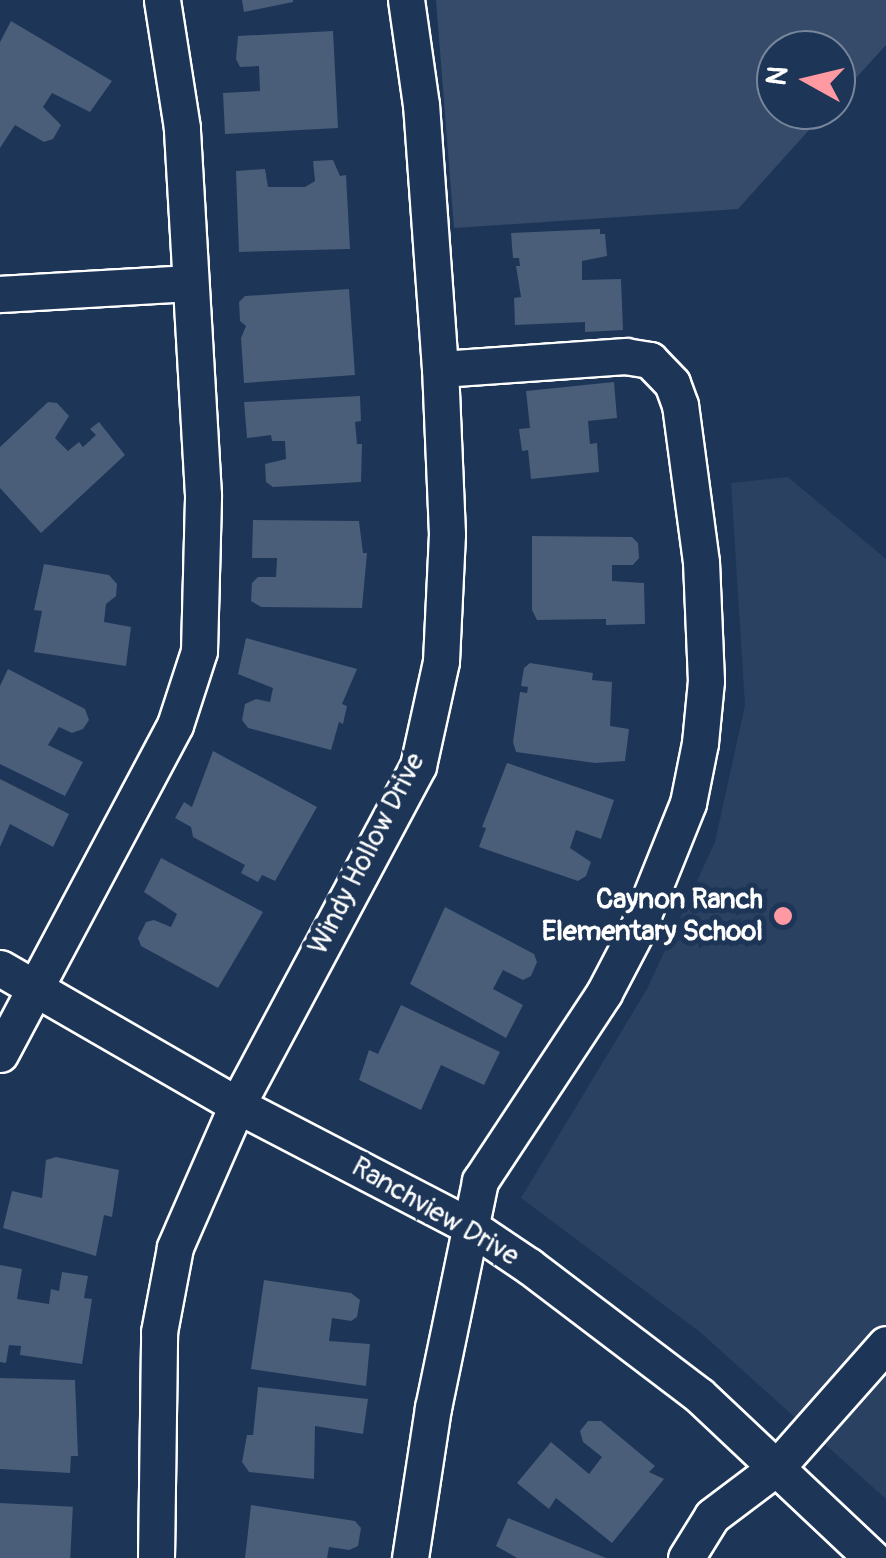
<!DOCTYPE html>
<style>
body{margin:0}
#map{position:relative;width:886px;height:1558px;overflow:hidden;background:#1d3557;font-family:Pangolin,sans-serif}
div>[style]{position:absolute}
.built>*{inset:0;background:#2a4161}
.green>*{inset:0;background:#364b69}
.building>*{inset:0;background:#4a5d79;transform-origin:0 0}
.roads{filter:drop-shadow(2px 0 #fff) drop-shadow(-2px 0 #fff) drop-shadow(0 2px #fff) drop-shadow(0 -2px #fff)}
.minor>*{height:35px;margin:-17.5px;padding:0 17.5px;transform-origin:17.5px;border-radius:17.5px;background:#1d3557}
.dots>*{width:28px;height:28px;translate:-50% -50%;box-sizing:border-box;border:5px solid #1d3557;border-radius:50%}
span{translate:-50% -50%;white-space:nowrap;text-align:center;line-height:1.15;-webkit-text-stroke:10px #1d3557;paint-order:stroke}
.street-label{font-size:28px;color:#fff}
.poi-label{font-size:28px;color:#fff;font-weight:700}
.right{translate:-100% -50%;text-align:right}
.north{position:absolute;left:756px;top:30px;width:100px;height:100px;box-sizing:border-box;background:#1d3557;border:2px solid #77869a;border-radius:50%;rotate:278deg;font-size:28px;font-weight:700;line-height:40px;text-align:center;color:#fff}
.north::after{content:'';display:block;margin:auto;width:35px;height:45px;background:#ff9aa2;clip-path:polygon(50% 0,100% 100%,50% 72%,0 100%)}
</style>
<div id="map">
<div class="built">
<i style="clip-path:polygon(788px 477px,886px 559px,886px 1499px,700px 1332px,521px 1198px,647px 989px,715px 842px,745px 705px,731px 483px)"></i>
</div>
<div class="green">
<i style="clip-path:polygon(436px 0,886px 0,886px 45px,836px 100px,836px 50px,776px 50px,776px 110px,827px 110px,738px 209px,454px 228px)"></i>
</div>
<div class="building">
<i style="clip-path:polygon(242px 0,293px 0,293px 2px,244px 12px)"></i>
<i style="clip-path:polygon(11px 21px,112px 81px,90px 112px,52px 93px,43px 107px,61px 125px,53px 139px,44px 142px,15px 125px,0 148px,0 42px)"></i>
<i style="clip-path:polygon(333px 31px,338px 128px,225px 134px,223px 93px,260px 91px,259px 66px,240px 67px,236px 59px,238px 36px)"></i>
<i style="clip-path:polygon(333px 160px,340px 176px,346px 175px,350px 249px,239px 252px,236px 171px,265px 169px,268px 187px,305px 187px,315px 181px,313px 161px)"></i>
<i style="clip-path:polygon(600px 229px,600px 234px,605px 234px,607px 256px,582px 261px,582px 280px,621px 279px,623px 330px,585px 332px,585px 322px,515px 325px,514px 298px,521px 297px,516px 266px,520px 266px,519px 258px,513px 258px,511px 233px)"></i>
<i style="clip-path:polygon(349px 289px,355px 375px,244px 383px,241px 338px,246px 326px,240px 321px,239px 302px,245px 296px)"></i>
<i style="clip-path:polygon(614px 382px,617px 418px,588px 421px,590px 444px,597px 443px,599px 472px,531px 479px,528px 450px,522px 451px,519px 429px,530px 428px,526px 391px)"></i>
<i style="clip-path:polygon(360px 396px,361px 421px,355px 422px,357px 444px,362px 444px,361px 482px,273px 487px,266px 482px,265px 464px,286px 459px,285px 441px,272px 441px,271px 435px,247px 438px,244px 402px)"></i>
<i style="clip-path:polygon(48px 402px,57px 403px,69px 416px,55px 438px,68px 451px,79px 442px,83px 447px,96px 435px,90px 429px,99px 422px,125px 455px,41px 533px,0 488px,0 447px)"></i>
<i style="clip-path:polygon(253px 520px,359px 521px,363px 553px,367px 553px,362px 608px,261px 607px,251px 601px,252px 583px,258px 577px,276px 577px,277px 558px,252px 558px)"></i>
<i style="clip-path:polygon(532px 536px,632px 537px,638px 543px,639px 558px,633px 565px,612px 565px,612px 581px,644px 583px,645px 624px,606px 625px,606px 619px,537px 620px,532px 610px)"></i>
<i style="clip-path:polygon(44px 564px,109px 575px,117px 584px,116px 596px,106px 604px,104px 622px,131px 627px,126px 666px,34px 652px,42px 611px,34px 610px)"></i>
<i style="clip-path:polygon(246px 638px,357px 669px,342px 704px,347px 706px,343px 724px,339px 722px,331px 750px,248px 728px,242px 720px,245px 704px,256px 699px,270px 702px,273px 688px,238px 674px)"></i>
<i style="clip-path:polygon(530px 663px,593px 673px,592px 680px,612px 682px,610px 726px,629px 729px,625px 761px,595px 763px,516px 752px,513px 742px,520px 692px,527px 693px,528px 687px,521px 686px,524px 668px)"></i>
<i style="clip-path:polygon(8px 669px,85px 709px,89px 720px,83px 729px,72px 733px,59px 727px,48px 745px,83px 762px,65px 796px,0 764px,0 686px)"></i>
<i style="clip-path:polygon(213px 751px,317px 807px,275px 881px,262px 875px,258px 882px,241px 873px,245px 865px,193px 837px,191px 827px,175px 818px,184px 802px,192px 807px)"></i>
<i style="clip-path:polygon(507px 763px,614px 800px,601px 839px,576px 830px,570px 848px,591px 862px,586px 876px,578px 881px,479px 847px,486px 828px,482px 827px)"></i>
<i style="clip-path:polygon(0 779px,69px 814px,53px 847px,10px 824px,0 847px)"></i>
<i style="clip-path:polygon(161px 858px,263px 912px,218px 988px,141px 946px,138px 938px,146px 922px,154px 920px,171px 927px,177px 914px,144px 892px)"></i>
<i style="clip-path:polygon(445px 907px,534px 954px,537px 962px,531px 976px,523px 980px,503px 970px,493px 989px,523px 1005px,506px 1038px,410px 984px)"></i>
<i style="clip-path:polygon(401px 1005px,500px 1052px,484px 1085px,441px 1065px,421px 1110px,359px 1080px,369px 1050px,378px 1054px)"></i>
<i style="clip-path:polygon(56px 1157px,119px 1170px,112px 1217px,104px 1215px,96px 1256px,3px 1228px,12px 1191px,42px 1198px,46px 1160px)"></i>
<i style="clip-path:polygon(0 1265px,22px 1269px,17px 1299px,49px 1304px,51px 1289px,59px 1291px,62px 1272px,88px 1276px,84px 1298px,92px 1299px,82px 1364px,20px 1355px,21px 1346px,9px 1345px,6px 1363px,0 1362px)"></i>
<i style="clip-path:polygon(264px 1280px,351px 1293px,360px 1300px,357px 1317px,351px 1321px,332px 1318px,329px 1341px,370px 1344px,366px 1386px,251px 1369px)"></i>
<i style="clip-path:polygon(0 1378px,75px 1380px,78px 1456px,71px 1456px,70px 1473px,0 1469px)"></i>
<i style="clip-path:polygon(258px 1387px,368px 1399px,363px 1434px,315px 1426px,314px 1479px,249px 1472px,242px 1462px,247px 1435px,253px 1435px)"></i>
<i style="clip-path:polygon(588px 1421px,601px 1421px,655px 1466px,649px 1472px,664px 1479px,612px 1543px,556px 1498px,549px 1509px,517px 1483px,551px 1442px,589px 1474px,602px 1457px,583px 1442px,580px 1431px)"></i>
<i style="left:0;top:1503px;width:73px;height:55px;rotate:3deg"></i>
<i style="clip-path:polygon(251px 1505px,355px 1521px,361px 1528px,358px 1546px,349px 1550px,329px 1547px,327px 1558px,245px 1558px)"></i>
<i style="clip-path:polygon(508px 1518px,606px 1558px,517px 1558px,496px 1546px)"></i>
</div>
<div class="roads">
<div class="minor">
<i style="left:0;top:294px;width:190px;rotate:-3.3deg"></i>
<i style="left:0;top:968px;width:274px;rotate:30deg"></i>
<i style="left:237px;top:1105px;width:260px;rotate:27.5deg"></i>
<i style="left:468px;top:1225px;width:73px;rotate:33.9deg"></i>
<i style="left:529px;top:1266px;width:213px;rotate:37.2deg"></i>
<i style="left:699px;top:1395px;width:238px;rotate:43.3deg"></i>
<i style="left:0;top:1054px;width:373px;rotate:-62deg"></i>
<i style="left:175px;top:725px;width:78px;rotate:-72deg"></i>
<i style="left:199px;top:651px;width:156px;rotate:-88.5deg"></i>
<i style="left:203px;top:495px;width:368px;rotate:-93.3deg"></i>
<i style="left:182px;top:128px;width:130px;rotate:-98.9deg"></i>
<i style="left:156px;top:1558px;width:226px;rotate:-89.2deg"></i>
<i style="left:159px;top:1332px;width:86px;rotate:-79.3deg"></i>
<i style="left:175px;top:1247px;width:155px;rotate:-66.4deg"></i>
<i style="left:237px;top:1105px;width:384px;rotate:-61.9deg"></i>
<i style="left:418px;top:766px;width:107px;rotate:-77.6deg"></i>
<i style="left:441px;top:661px;width:127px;rotate:-87.3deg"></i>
<i style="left:447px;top:534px;width:165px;rotate:-92.4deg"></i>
<i style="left:440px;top:369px;width:265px;rotate:-94.1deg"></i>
<i style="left:421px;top:105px;width:106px;rotate:-98.1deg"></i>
<i style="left:410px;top:1558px;width:152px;rotate:-81.3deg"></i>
<i style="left:433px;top:1408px;width:232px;rotate:-78.3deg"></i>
<i style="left:480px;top:1181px;width:225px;rotate:-56.6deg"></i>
<i style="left:604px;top:993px;width:71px;rotate:-62.4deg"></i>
<i style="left:637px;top:930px;width:137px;rotate:-68.1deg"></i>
<i style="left:688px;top:803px;width:61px;rotate:-78.7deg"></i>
<i style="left:700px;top:743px;width:62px;rotate:-84.5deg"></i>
<i style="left:706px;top:681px;width:119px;rotate:-92.4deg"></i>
<i style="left:701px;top:562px;width:158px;rotate:-97.6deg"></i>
<i style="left:680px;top:405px;width:23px;rotate:-110deg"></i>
<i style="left:672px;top:383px;width:32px;rotate:-134deg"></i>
<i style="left:650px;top:360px;width:24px;rotate:-171deg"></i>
<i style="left:626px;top:356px;width:186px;rotate:176deg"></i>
<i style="left:686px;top:1558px;width:49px;rotate:-58.2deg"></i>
<i style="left:712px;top:1516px;width:81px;rotate:-37deg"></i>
<i style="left:777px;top:1467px;width:164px;rotate:-48.5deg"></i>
</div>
</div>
<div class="dots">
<i style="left:783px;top:916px;background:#ff9aa2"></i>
</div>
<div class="street-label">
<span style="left:367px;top:854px;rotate:-63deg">Windy Hollow Drive</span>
<span style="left:435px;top:1212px;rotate:30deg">Ranchview Drive</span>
</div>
<div class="poi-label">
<span class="right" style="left:763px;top:916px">Caynon Ranch<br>Elementary School</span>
</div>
<div class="north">N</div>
</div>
